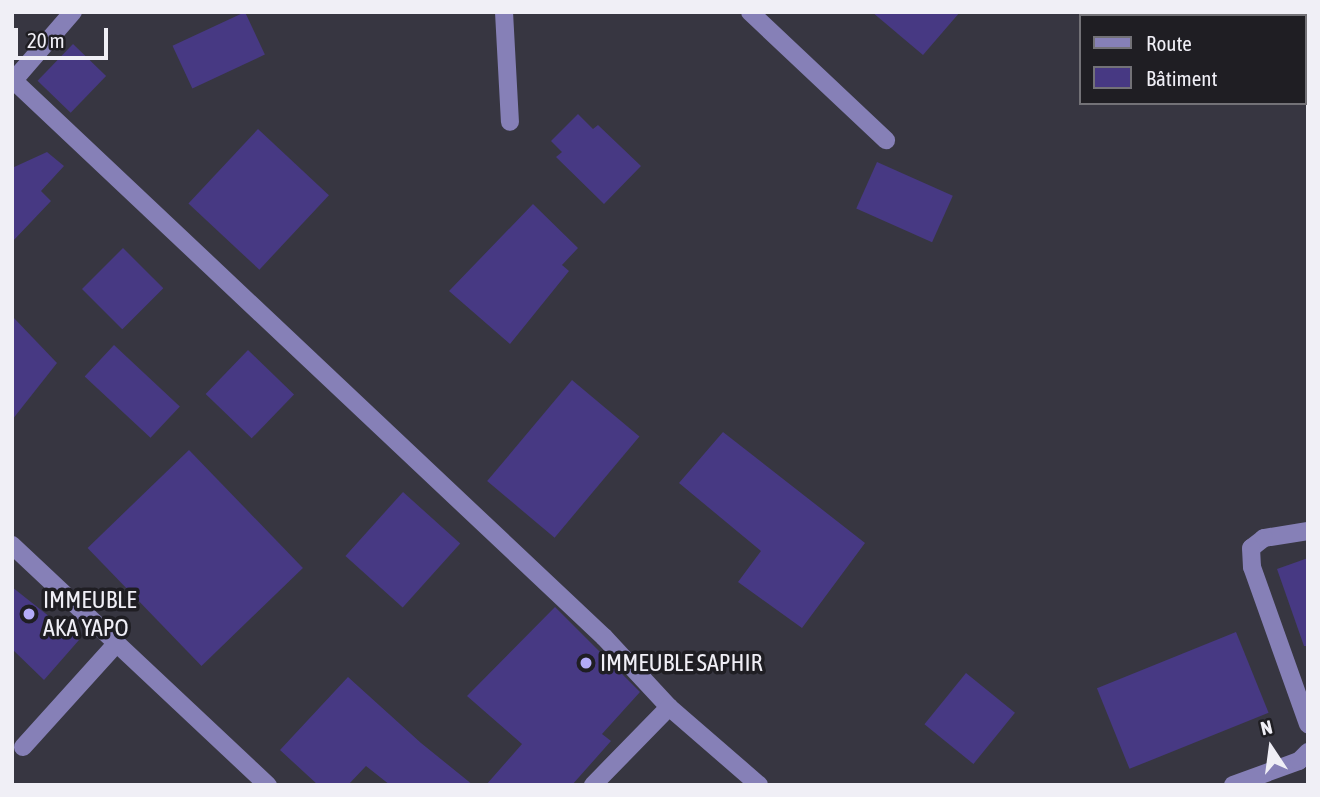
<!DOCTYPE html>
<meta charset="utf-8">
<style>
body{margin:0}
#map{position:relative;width:1320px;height:797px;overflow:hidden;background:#373641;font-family:"Asap Condensed",sans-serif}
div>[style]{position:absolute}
.building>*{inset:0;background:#473983;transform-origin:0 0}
.minor>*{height:18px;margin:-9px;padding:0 9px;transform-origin:9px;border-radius:9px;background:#8680b7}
.dots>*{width:19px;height:19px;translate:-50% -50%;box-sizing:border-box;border:4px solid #1f1e23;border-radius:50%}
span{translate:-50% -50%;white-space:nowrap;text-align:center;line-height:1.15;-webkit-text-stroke:7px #1f1e23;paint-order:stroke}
.poi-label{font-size:24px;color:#f0eff6}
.left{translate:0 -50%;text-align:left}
.frame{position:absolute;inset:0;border:14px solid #f0eff6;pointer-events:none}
.legend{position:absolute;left:1079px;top:14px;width:228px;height:91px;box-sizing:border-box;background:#1f1e23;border:2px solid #737277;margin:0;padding:9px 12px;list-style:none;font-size:21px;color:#f0eff6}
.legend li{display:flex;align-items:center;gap:14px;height:35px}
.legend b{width:35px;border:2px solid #737277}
.north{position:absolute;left:1236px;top:713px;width:70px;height:70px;-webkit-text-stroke:5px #1f1e23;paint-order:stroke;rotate:347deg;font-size:19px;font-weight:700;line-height:28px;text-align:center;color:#f0eff6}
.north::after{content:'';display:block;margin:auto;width:24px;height:32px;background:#f0eff6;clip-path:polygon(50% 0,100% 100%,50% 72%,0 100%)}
.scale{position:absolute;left:14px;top:28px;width:94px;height:32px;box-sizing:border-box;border:4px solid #f0eff6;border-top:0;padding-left:9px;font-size:21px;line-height:24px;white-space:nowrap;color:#f0eff6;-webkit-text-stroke:5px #1f1e23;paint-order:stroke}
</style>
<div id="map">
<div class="building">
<i style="left:245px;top:12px;width:47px;height:80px;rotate:65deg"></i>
<i style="clip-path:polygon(872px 12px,960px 12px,923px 55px)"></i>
<i style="left:73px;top:44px;width:46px;height:51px;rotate:44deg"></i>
<i style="clip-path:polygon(578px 114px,593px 129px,598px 125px,641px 166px,604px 204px,556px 157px,562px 152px,551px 141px)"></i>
<i style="left:258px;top:129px;width:97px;height:102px;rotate:43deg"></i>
<i style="clip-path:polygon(47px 152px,64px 166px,41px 191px,51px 201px,12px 242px,12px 168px)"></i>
<i style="left:877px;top:162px;width:83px;height:51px;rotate:24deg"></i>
<i style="clip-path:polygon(533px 204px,578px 248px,562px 265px,569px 271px,510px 344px,449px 291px)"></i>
<i style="left:123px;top:248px;width:57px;height:58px;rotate:45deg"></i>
<i style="clip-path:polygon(12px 316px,57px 363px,12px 420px)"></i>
<i style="left:114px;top:345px;width:90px;height:43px;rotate:43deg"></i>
<i style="left:248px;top:350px;width:64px;height:61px;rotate:44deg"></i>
<i style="left:572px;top:380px;width:88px;height:132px;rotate:40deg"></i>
<i style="clip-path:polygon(723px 432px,865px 543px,802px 628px,738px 582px,761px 551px,679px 483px)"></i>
<i style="left:189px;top:450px;width:164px;height:141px;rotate:46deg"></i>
<i style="left:403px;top:492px;width:77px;height:86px;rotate:42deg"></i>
<i style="clip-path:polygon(1308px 558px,1308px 646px,1304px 646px,1277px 569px)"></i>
<i style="clip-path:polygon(12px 587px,79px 640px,44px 680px,12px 649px)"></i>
<i style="clip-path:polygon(555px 607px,640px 692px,602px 734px,611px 741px,572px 785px,486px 785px,522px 744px,467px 696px)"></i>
<i style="left:1236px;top:632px;width:87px;height:150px;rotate:68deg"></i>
<i style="left:966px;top:673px;width:63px;height:66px;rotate:39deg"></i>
<i style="clip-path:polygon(348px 677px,421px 743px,473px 785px,390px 785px,366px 766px,348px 785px,318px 785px,280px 750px)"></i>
</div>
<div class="minor">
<i style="left:504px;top:12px;width:110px;rotate:86.9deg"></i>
<i style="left:750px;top:12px;width:187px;rotate:43.3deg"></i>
<i style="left:12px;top:79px;width:814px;rotate:43.31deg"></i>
<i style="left:604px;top:637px;width:96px;rotate:47.1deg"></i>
<i style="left:669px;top:707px;width:119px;rotate:40.9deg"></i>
<i style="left:14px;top:80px;width:90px;rotate:-49.1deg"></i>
<i style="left:1308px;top:531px;width:45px;rotate:171deg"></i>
<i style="left:1264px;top:538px;width:16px;rotate:142deg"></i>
<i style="left:1251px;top:548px;width:19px;rotate:87deg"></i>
<i style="left:1252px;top:567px;width:167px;rotate:70.4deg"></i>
<i style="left:12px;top:545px;width:351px;rotate:43.2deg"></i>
<i style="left:23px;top:747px;width:139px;rotate:-47.9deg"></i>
<i style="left:593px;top:785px;width:109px;rotate:-45.7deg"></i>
<i style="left:1233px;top:785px;width:70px;rotate:-20deg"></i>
<i style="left:1299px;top:761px;width:13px;rotate:-45deg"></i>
</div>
<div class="dots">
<i style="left:29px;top:614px;background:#b4acf9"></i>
<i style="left:586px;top:663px;background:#b4acf9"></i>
</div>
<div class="poi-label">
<span class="left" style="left:43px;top:614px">IMMEUBLE<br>AKA YAPO</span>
<span class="left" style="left:600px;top:663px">IMMEUBLE SAPHIR</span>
</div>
<div class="frame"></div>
<ul class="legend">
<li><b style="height:9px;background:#8680b7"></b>Route</li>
<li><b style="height:19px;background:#473983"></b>Bâtiment</li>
</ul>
<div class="north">N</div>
<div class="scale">20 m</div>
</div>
